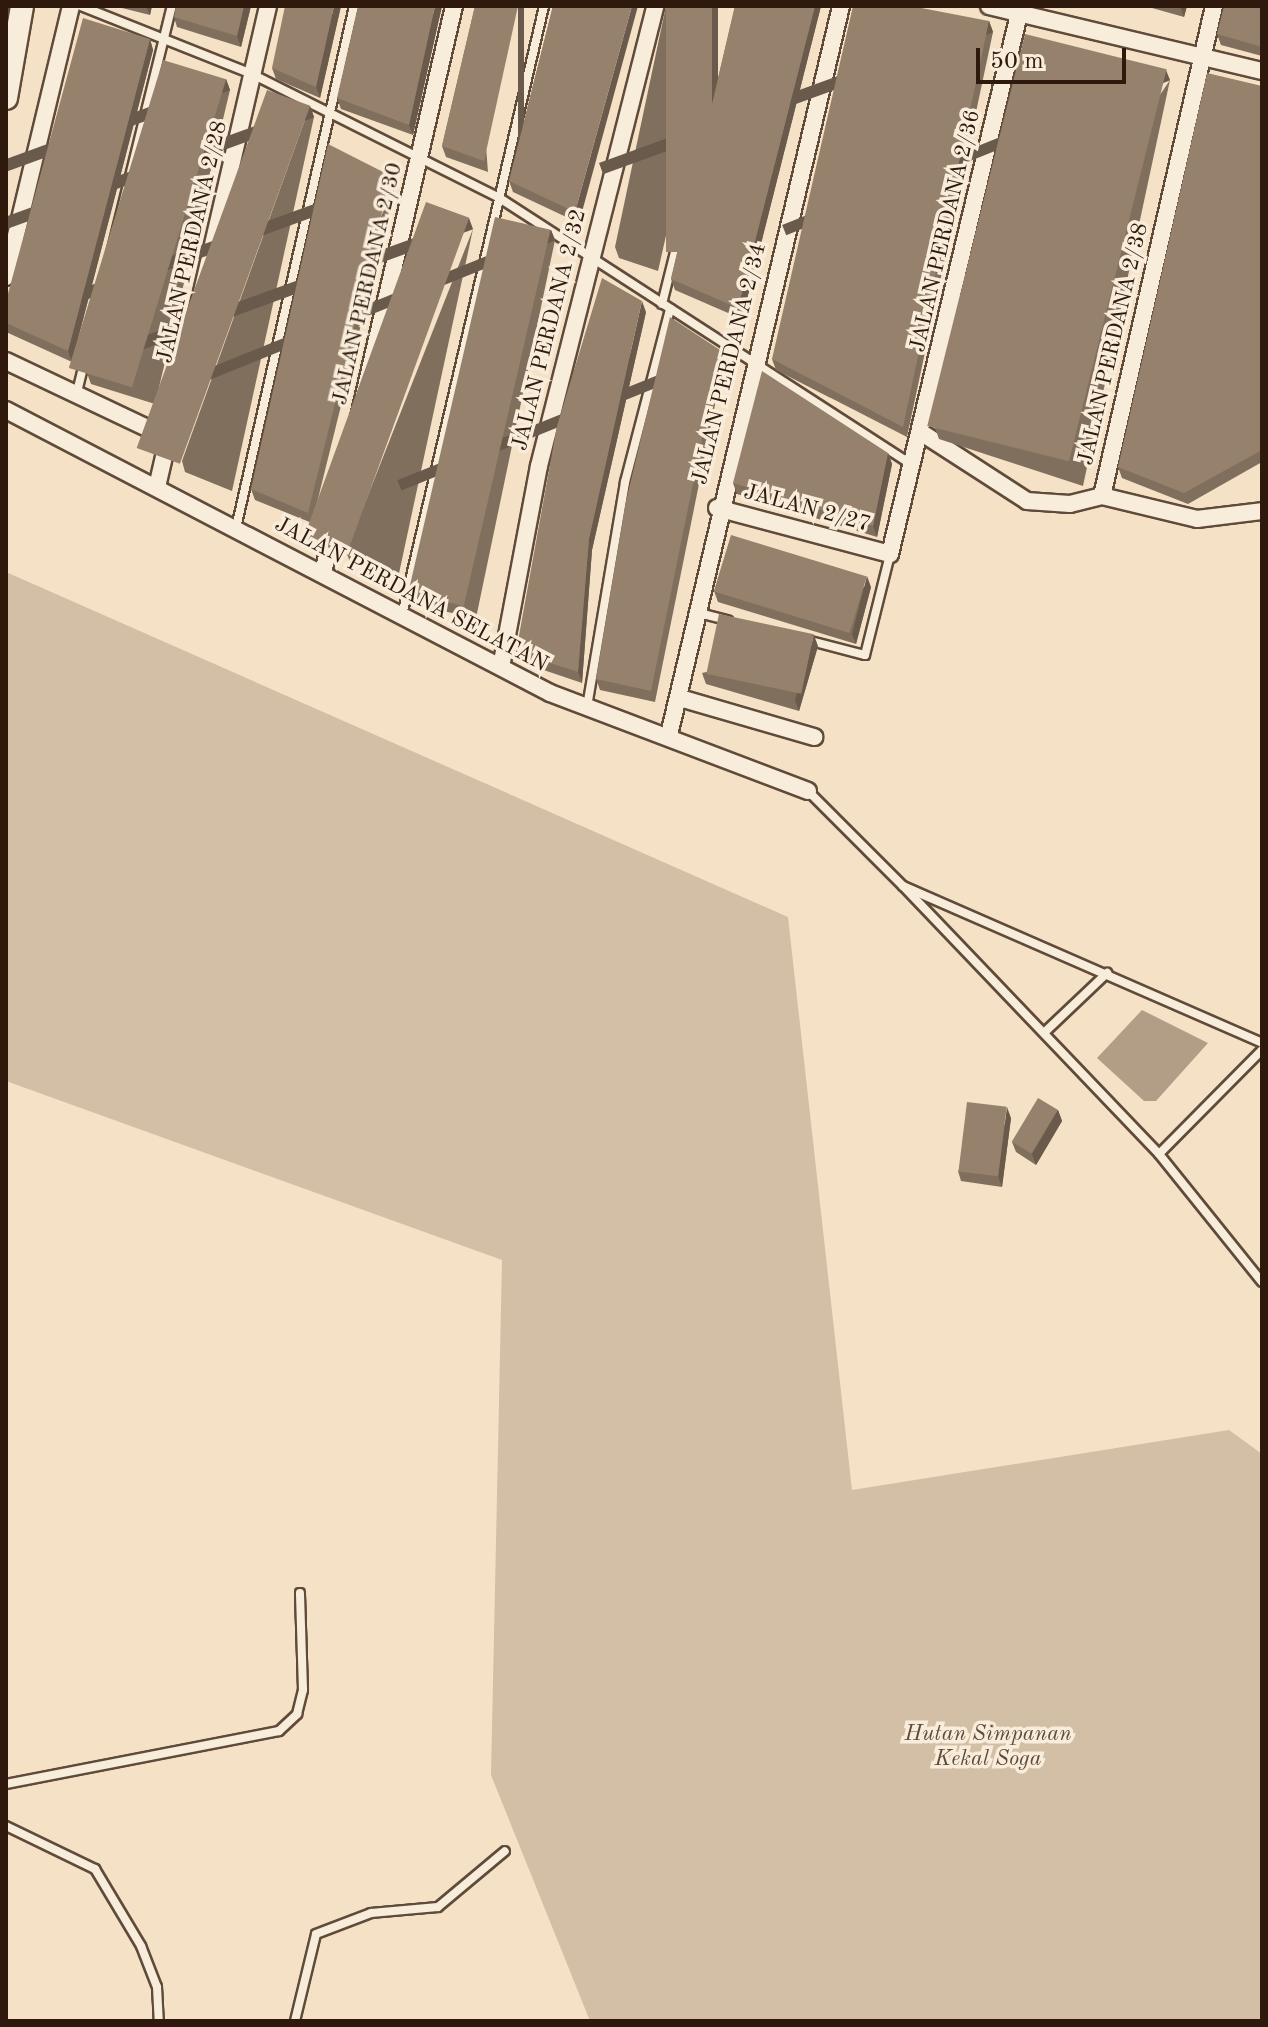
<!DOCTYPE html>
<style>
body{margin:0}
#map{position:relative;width:1268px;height:2027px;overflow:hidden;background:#f5e1c6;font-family:"Old Standard TT",serif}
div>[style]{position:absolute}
.green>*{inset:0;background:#d3bfa6}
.water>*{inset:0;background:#b29d87}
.roads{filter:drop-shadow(2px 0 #604b3a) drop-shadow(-2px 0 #604b3a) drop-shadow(0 2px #604b3a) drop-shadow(0 -2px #604b3a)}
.lane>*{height:8px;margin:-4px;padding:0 4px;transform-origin:4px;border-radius:4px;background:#f8ecda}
.street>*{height:16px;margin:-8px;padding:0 8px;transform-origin:8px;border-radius:8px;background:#f8ecda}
.secondary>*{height:22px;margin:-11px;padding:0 11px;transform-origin:11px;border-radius:11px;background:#f8ecda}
.wall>*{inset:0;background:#816f5e}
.shaded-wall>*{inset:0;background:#695a4c;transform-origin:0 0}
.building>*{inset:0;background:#96816d;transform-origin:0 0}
span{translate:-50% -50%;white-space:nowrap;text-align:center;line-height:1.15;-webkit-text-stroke:7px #f8ecda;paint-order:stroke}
.street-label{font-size:22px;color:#2f190c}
.park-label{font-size:22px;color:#604b3a;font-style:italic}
.frame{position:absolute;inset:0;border:8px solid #2f190c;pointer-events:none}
.scale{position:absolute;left:976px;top:48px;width:150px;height:36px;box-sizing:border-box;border:4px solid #2f190c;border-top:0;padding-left:10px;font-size:24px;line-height:28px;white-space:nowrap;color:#2f190c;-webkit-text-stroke:6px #f8ecda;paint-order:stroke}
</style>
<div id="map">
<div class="green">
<i style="clip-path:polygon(6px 572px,788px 917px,852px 1490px,1229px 1430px,1262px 1454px,1262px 2021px,590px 2021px,491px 1775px,502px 1260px,6px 1081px)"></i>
</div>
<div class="water">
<i style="clip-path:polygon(1142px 1010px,1208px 1043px,1156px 1101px,1144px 1101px,1097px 1058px)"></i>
</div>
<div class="roads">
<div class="lane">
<i style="left:81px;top:6px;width:186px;rotate:21.7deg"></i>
<i style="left:254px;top:75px;width:273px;rotate:26.6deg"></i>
<i style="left:498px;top:197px;width:492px;rotate:32.9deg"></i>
<i style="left:662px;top:304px;width:202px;rotate:-76deg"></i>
<i style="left:76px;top:396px;width:402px;rotate:-76.2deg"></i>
<i style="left:236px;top:528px;width:535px;rotate:-77.26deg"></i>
<i style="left:699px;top:613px;width:30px;rotate:14deg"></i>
<i style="left:402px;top:615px;width:625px;rotate:-76.87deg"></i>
<i style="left:807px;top:640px;width:60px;rotate:14.5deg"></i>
<i style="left:865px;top:655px;width:103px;rotate:-76deg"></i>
<i style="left:587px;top:707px;width:228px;rotate:-80.4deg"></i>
<i style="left:625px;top:482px;width:179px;rotate:-75.4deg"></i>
<i style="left:808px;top:791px;width:134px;rotate:45deg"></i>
<i style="left:903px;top:886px;width:392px;rotate:23.6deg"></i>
<i style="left:903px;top:886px;width:371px;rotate:46.3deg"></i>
<i style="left:1159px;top:1154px;width:164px;rotate:51.2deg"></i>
<i style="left:1047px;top:1030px;width:83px;rotate:-43.5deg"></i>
<i style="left:1159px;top:1154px;width:146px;rotate:-45.3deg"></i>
<i style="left:6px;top:1784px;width:278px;rotate:-11deg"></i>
<i style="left:279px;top:1731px;width:25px;rotate:-43deg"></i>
<i style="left:297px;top:1714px;width:25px;rotate:-76deg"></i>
<i style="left:303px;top:1690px;width:97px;rotate:-91.8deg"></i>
<i style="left:6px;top:1826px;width:99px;rotate:25.8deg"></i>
<i style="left:95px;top:1869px;width:90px;rotate:59.1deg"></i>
<i style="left:141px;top:1946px;width:44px;rotate:68.7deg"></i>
<i style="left:157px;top:1987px;width:34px;rotate:87deg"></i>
<i style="left:295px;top:2021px;width:89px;rotate:-76.4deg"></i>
<i style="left:316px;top:1934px;width:59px;rotate:-20.9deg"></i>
<i style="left:371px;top:1913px;width:67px;rotate:-5.1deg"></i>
<i style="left:438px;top:1907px;width:87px;rotate:-39.9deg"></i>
</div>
<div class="street">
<i style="left:989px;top:6px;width:281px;rotate:13.4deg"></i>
<i style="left:6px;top:277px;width:279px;rotate:-76.5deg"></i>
<i style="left:6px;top:361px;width:182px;rotate:25.4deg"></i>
<i style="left:6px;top:410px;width:613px;rotate:27.48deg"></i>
<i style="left:550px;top:693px;width:276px;rotate:20.8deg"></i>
<i style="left:922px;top:433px;width:125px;rotate:32.9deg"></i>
<i style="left:1027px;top:501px;width:43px;rotate:4deg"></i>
<i style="left:1070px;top:504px;width:33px;rotate:-14deg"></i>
<i style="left:1102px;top:496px;width:98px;rotate:13.6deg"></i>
<i style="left:1197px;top:519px;width:65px;rotate:-7deg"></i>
<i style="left:157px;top:487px;width:494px;rotate:-77deg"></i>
<i style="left:1102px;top:496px;width:503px;rotate:-77.12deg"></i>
<i style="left:717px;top:508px;width:179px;rotate:14.9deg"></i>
<i style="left:890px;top:554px;width:563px;rotate:-76.56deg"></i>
<i style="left:323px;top:573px;width:582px;rotate:-76.99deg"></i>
<i style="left:501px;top:667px;width:205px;rotate:-79.3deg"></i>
<i style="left:539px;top:466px;width:474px;rotate:-75.8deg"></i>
<i style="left:680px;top:698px;width:140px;rotate:16.2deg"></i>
<i style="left:669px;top:735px;width:749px;rotate:-76.72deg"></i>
</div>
<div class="secondary">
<i style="left:6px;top:98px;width:93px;rotate:-80.1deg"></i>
</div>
</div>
<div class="wall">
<i style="clip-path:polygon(114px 6px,152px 6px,150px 15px)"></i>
<i style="clip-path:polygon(251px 6px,241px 47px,177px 27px,174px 17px)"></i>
<i style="clip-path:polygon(341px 6px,320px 98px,276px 79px,272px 68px)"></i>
<i style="clip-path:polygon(442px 6px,413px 135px,341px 109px,337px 98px)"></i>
<i style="clip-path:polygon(475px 6px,488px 172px,446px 157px,442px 146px)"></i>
<i style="clip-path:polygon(553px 6px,579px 223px,513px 192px,509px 181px)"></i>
<i style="clip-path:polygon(666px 6px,718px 6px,658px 271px,619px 258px,615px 247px)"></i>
<i style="clip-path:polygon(735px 6px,821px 6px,742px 319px,675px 290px,671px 279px)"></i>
<i style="clip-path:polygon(1145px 6px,1187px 6px,1184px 17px)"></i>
<i style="clip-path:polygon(1262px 6px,1262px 56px,1221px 45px,1217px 34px)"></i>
<i style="clip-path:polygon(989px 21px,993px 32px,907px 437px,776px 370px,772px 359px)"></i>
<i style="clip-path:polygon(150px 39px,153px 50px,72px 362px,6px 332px,6px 301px)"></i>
<i style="clip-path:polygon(226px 79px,230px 90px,155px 404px,91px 384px,87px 373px)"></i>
<i style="clip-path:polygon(1170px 80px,1083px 486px,939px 439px,935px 428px)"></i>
<i style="clip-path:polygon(1262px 86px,1262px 462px,1188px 504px,1122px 478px,1118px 467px)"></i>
<i style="clip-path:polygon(310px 106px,314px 117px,232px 491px,185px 472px,182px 461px)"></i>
<i style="clip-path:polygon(395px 187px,312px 523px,255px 500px,251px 489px)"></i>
<i style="clip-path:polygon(473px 229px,398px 578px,350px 562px,346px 551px)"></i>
<i style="clip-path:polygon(551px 230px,555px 240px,476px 618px,419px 606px,415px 595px)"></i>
<i style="clip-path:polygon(646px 312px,592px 550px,582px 683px,520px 662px,516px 652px)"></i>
<i style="clip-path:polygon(724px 360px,655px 702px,600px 690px,596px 679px)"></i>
<i style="clip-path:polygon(888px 453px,892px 464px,877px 537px,737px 494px,733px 483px)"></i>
<i style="clip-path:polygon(871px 587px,856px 644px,718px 602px,714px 591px)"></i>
<i style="clip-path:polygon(818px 646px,799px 711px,706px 684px,702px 673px)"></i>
<i style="clip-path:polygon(1058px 1110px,1062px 1121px,1036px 1165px,1016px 1152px,1012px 1142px)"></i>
<i style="clip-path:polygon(1011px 1118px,1002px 1187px,961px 1181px,958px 1171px)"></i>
</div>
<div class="shaded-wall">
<i style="clip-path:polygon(146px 6px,152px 6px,150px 15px)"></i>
<i style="clip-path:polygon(244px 6px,251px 6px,241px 47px,237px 36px)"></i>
<i style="clip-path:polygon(334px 6px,341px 6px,320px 98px,316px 87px)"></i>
<i style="clip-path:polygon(435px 6px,442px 6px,413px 135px,409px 125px)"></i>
<i style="left:518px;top:6px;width:6px;height:159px"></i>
<i style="clip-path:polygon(632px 6px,638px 6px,579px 223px,575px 212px)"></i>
<i style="left:712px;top:6px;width:6px;height:262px"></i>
<i style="clip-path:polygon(815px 6px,821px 6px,742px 319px,738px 308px)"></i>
<i style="clip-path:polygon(1180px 6px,1187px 6px,1184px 17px)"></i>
<i style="left:989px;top:21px;width:12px;height:415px;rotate:70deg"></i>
<i style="clip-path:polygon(150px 39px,153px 50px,72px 362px,68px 351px)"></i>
<i style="left:1166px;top:70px;width:11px;height:414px;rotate:68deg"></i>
<i style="left:226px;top:79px;width:12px;height:324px;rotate:70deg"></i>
<i style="left:310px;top:106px;width:12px;height:383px;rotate:70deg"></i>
<i style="left:391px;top:176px;width:12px;height:347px;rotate:70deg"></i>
<i style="left:469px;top:218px;width:12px;height:357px;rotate:70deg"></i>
<i style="left:551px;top:230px;width:11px;height:385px;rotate:68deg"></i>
<i style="clip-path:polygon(642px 301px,646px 312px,592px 550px,582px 683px,578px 672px,589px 539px)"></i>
<i style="left:720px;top:350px;width:11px;height:348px;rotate:68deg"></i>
<i style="clip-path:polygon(888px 453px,892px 464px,877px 537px,873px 526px)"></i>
<i style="clip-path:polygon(867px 576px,871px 587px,856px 644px,852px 634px)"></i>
<i style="clip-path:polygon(814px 635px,818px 646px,799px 711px,795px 700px)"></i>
<i style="clip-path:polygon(1007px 1107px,1011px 1118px,1002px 1187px,998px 1176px)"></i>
<i style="clip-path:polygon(1058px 1110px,1062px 1121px,1036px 1165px,1032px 1154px)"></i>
</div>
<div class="building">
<i style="clip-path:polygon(176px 6px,244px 6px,237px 36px,174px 17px)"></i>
<i style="clip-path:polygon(285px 6px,334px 6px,316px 87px,272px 68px)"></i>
<i style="clip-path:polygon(358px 6px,435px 6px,409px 125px,337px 98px)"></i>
<i style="clip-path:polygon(475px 6px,518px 6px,484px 161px,442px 146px)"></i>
<i style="clip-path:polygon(553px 6px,632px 6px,575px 212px,509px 181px)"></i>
<i style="left:666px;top:6px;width:46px;height:246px"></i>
<i style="clip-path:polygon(735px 6px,815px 6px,738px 308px,671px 279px)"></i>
<i style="clip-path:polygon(853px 6px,911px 6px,989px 21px,903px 427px,772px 359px)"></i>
<i style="clip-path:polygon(1224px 6px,1262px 6px,1262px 47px,1217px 34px)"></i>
<i style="clip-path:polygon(83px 18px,150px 39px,68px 351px,6px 323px,6px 301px)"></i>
<i style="left:1025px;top:34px;width:146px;height:404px;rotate:14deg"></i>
<i style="left:163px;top:60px;width:66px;height:322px;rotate:17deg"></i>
<i style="clip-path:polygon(1207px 73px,1262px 86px,1262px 450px,1184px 493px,1118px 467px)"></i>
<i style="left:267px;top:90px;width:46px;height:381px;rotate:20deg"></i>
<i style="clip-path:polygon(328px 144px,391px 176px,308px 513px,251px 489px)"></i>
<i style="left:426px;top:202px;width:46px;height:358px;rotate:20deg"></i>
<i style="left:495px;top:217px;width:57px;height:386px;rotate:13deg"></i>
<i style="clip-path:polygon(602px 278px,642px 301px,589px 539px,578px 672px,516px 652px,557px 426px)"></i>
<i style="clip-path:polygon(670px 317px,720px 350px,651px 691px,596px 679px,626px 501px)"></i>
<i style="clip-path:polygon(762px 371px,888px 453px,873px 526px,733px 483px)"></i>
<i style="left:731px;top:535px;width:142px;height:59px;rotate:17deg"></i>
<i style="left:719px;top:614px;width:97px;height:61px;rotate:12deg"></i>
<i style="left:1038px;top:1098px;width:23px;height:51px;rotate:31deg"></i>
<i style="left:967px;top:1102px;width:40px;height:70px;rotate:7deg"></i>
</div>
<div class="street-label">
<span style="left:946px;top:231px;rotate:-77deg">JALAN PERDANA 2/36</span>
<span style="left:193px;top:242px;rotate:-77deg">JALAN PERDANA 2/28</span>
<span style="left:368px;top:284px;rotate:-77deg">JALAN PERDANA 2/30</span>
<span style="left:550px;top:330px;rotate:-76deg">JALAN PERDANA 2/32</span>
<span style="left:1114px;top:344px;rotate:-77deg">JALAN PERDANA 2/38</span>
<span style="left:730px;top:364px;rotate:-76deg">JALAN PERDANA 2/34</span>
<span style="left:807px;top:509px;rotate:15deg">JALAN 2/27</span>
<span style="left:411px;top:595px;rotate:28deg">JALAN PERDANA SELATAN</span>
</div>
<div class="park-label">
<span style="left:988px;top:1747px">Hutan Simpanan<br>Kekal Soga</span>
</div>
<div class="frame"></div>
<div class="scale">50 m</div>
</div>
